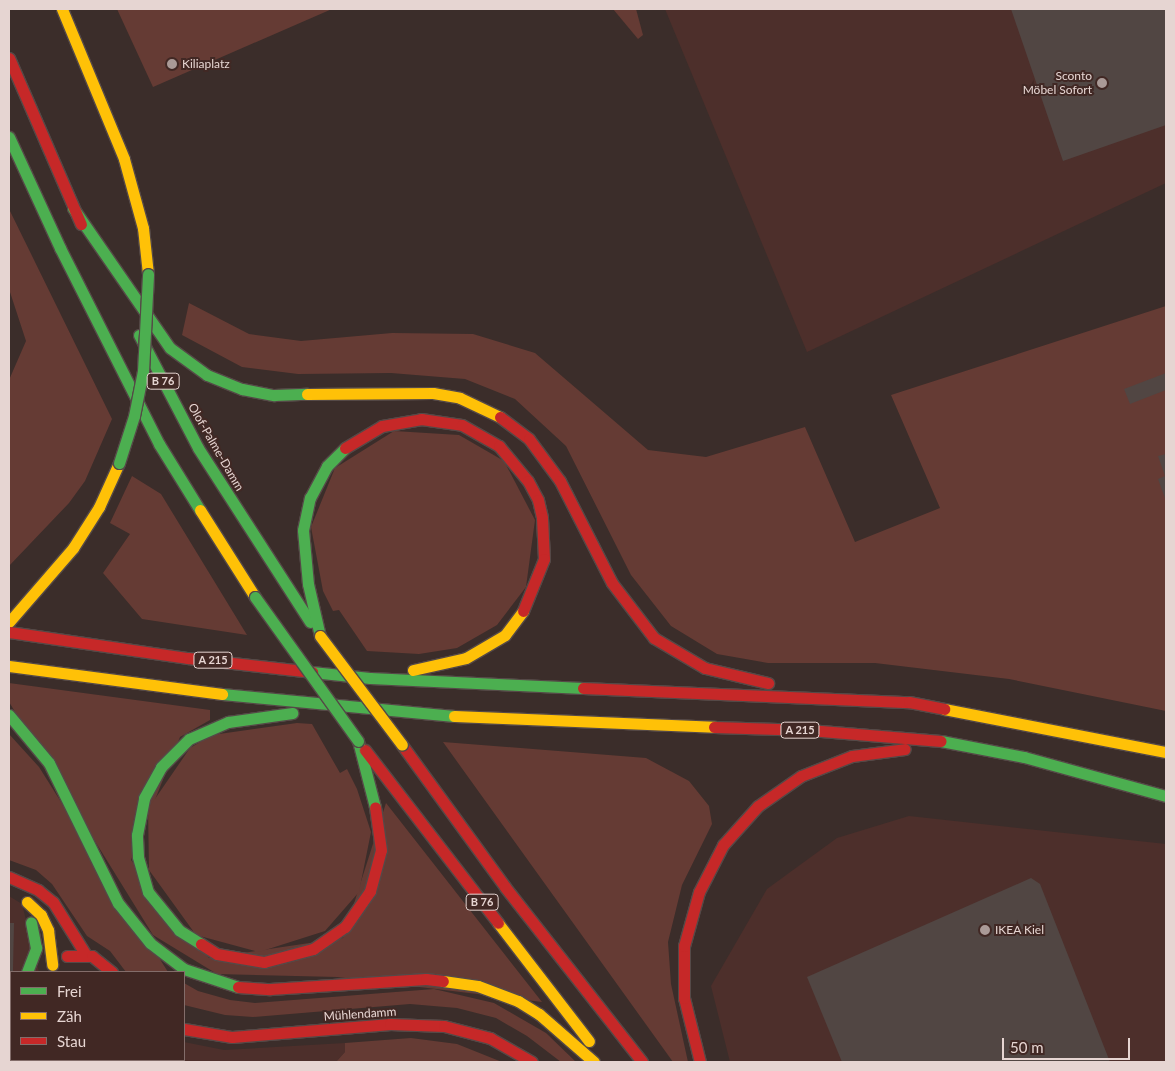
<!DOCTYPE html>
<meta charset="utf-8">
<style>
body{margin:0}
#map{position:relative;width:1175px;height:1071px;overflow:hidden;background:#3b2d2a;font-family:Lato,sans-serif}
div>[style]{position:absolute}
.built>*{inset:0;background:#4d2f2b}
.green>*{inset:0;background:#653b34}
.building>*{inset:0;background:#514643;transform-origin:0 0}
.roads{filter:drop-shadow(1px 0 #554947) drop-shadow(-1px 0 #554947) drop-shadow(0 1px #554947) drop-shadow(0 -1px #554947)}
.fast>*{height:11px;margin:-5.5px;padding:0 5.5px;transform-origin:5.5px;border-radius:5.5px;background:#4caf50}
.slow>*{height:11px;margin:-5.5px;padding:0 5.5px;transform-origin:5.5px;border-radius:5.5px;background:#ffc107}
.jam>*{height:11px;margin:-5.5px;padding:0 5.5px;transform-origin:5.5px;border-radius:5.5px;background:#c62828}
.bridges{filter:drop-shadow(1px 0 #554947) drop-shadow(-1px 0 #554947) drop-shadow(0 1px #554947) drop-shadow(0 -1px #554947)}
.fast-bridge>*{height:11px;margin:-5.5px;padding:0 5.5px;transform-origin:5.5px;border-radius:5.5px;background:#4caf50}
.slow-bridge>*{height:11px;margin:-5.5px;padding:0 5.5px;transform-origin:5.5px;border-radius:5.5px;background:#ffc107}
.dots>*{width:14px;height:14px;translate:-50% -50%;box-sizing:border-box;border:2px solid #412824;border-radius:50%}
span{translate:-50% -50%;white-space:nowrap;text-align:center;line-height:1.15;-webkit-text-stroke:4px #412824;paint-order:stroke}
.shield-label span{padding:1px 4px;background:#412824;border:1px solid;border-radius:4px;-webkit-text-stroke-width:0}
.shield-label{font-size:11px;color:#e6d5d2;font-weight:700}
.poi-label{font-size:12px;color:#e6d5d2}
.left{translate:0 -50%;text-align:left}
.right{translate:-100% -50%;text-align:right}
.street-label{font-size:12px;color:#e6d5d2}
.frame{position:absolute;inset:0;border:10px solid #e6d5d2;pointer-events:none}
.legend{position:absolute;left:10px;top:971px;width:175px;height:90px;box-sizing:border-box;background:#412824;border:1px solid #836d6a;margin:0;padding:6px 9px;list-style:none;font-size:15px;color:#e6d5d2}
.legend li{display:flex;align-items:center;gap:10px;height:25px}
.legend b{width:25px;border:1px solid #836d6a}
.scale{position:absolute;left:1002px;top:1038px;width:128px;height:22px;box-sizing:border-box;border:2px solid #e6d5d2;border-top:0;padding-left:6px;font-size:15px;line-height:18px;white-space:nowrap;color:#e6d5d2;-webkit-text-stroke:4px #412824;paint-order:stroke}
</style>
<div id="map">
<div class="built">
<i style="clip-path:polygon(665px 9px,1166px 9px,1166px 183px,807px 352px)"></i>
<i style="clip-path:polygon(909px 816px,1166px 844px,1166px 1062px,730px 1062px,711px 986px,767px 889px,837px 838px)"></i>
<i style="clip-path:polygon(9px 896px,22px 904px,39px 972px,11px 972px,11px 1060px,184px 1060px,184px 1042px,224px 1050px,345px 1043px,345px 1052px,336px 1062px,9px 1062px)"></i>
</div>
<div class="green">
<i style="clip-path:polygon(117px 9px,332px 9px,153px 87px)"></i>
<i style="clip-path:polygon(613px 9px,636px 9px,643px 35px,638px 39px)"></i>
<i style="clip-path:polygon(9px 209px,112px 419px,85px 481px,69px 503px,9px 566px,9px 380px,26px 341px,9px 289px)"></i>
<i style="clip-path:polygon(189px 303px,249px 334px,301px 341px,392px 333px,473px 334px,535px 353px,648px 450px,706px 457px,805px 427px,855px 542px,940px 508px,891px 395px,1166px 306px,1166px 711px,1009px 679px,875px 663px,768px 663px,717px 654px,671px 626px,631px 575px,566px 446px,515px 399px,465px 379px,391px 373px,298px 374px,242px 367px,182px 335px)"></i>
<i style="clip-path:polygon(394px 431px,459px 435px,504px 461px,535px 520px,526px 587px,497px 625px,457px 648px,419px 654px,367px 651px,339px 610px,333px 611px,323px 591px,311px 527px,335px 468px)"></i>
<i style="clip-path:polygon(132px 476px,161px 494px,247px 635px,142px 619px,103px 573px,130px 534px,110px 523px)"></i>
<i style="clip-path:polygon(9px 683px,210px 710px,210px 720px,180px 737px,131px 860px,209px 958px,343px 938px,386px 803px,542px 1002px,337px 977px,217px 974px,153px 935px,9px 702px)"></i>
<i style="clip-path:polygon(297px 723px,312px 724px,340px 773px,347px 769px,357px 789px,371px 832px,359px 892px,325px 931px,259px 952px,196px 935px,149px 870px,148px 809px,190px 748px,212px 735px)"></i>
<i style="clip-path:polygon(9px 734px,39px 767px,168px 972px,126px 972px,110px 951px,87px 936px,52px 884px,36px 870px,9px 860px)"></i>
<i style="clip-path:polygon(443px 742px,646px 758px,689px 781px,709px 806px,712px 824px,682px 885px,668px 942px,671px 984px,688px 1062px,673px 1062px)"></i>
<i style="clip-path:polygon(184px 983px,198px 991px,230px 1000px,255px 1003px,434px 989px,494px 1003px,546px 1033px,576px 1062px,561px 1062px,527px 1036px,496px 1018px,457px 1008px,410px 1004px,253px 1017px,225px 1015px,184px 1005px)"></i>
<i style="clip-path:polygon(411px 1038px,457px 1044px,502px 1062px,336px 1062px,345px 1052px,345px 1043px)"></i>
</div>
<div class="building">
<i style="clip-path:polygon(1011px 9px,1166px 9px,1166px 125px,1063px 161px)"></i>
<i style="clip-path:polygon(1166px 373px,1166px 390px,1130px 404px,1124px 389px)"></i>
<i style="clip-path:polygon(1166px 454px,1166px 501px,1158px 479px,1165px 476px,1158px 456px)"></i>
<i style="clip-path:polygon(1031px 878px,1040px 884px,1110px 1062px,842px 1062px,807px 977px)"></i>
<i style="clip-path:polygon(9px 923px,14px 923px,11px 1062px,9px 1062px)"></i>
<i style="left:134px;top:1060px;width:30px;height:2px"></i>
</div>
<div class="roads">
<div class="fast">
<i style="left:9px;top:137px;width:122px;rotate:65.3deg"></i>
<i style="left:60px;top:248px;width:220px;rotate:63.2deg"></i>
<i style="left:159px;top:444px;width:78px;rotate:58.2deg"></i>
<i style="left:73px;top:208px;width:170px;rotate:55.3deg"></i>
<i style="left:170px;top:348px;width:46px;rotate:36.1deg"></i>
<i style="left:207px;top:375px;width:38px;rotate:22deg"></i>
<i style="left:242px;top:389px;width:33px;rotate:11deg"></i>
<i style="left:274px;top:395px;width:33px;rotate:-2deg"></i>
<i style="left:139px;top:335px;width:127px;rotate:62.4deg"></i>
<i style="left:198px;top:448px;width:207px;rotate:57.2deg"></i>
<i style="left:320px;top:636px;width:53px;rotate:-103deg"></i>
<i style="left:308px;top:584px;width:54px;rotate:-95.3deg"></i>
<i style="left:303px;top:530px;width:33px;rotate:-78deg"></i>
<i style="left:310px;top:498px;width:36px;rotate:-62deg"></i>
<i style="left:327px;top:466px;width:25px;rotate:-45deg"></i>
<i style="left:312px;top:672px;width:58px;rotate:5.9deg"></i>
<i style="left:370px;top:678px;width:213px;rotate:2.7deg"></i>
<i style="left:222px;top:694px;width:233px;rotate:5.4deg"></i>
<i style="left:9px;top:715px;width:62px;rotate:50.2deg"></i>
<i style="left:49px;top:763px;width:156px;rotate:63.8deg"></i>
<i style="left:118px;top:903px;width:51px;rotate:51.3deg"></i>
<i style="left:150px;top:943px;width:43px;rotate:37.4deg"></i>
<i style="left:184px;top:969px;width:57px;rotate:18.4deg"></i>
<i style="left:358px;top:741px;width:68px;rotate:75.6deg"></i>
<i style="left:941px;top:741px;width:85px;rotate:10.9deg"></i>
<i style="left:1024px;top:757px;width:147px;rotate:15.4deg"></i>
<i style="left:201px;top:944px;width:26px;rotate:-148deg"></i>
<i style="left:179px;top:930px;width:49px;rotate:-129.2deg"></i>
<i style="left:148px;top:892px;width:37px;rotate:-106deg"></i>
<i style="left:138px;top:856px;width:21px;rotate:-93deg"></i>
<i style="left:137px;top:835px;width:38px;rotate:-79deg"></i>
<i style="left:144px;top:798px;width:35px;rotate:-61deg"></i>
<i style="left:161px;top:767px;width:40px;rotate:-45deg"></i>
<i style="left:189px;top:739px;width:43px;rotate:-23.6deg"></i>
<i style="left:228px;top:722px;width:65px;rotate:-8deg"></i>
<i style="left:27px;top:972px;width:26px;rotate:-69deg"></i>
<i style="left:36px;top:948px;width:26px;rotate:-101deg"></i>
</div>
<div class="slow">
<i style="left:62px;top:9px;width:162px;rotate:67.5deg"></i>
<i style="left:124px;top:159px;width:72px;rotate:74.6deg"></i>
<i style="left:143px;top:228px;width:46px;rotate:83.8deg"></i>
<i style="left:307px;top:394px;width:126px;rotate:-0.5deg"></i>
<i style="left:433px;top:393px;width:27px;rotate:10deg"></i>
<i style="left:460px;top:398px;width:44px;rotate:25.4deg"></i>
<i style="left:200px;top:510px;width:103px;rotate:57.7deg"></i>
<i style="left:9px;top:622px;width:98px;rotate:-49.1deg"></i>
<i style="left:73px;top:548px;width:49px;rotate:-57.6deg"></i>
<i style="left:99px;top:507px;width:48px;rotate:-65.6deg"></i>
<i style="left:9px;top:666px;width:215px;rotate:7.5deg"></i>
<i style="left:413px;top:670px;width:54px;rotate:-12.8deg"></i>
<i style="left:466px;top:658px;width:45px;rotate:-30.5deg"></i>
<i style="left:505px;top:635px;width:30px;rotate:-53deg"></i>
<i style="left:944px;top:709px;width:226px;rotate:11deg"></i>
<i style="left:454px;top:716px;width:260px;rotate:2.4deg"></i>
<i style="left:27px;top:902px;width:19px;rotate:43deg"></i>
<i style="left:41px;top:915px;width:17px;rotate:65deg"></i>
<i style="left:48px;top:930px;width:35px;rotate:83deg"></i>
<i style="left:498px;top:923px;width:149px;rotate:52.4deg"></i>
<i style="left:443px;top:981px;width:35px;rotate:8deg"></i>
<i style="left:478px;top:986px;width:43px;rotate:20.6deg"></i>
<i style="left:518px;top:1001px;width:25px;rotate:32deg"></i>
<i style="left:539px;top:1014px;width:73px;rotate:41.1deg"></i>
<i style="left:90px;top:1062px;width:4px;rotate:-34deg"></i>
</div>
<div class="jam">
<i style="left:9px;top:58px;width:181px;rotate:66.6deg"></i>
<i style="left:500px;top:417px;width:36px;rotate:37deg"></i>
<i style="left:529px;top:439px;width:52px;rotate:53.6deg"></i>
<i style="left:560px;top:481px;width:114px;rotate:63deg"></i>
<i style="left:612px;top:583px;width:69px;rotate:52.6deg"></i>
<i style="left:654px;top:638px;width:59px;rotate:30.5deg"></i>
<i style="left:705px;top:668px;width:65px;rotate:13.4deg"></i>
<i style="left:345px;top:448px;width:43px;rotate:-30.7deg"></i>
<i style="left:382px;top:426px;width:40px;rotate:-10deg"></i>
<i style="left:421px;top:419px;width:41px;rotate:8.3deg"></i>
<i style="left:462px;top:425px;width:43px;rotate:29.6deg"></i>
<i style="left:499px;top:446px;width:45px;rotate:50.4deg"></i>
<i style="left:528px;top:481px;width:21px;rotate:62deg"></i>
<i style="left:538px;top:500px;width:18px;rotate:77deg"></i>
<i style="left:542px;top:518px;width:41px;rotate:87.2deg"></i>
<i style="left:544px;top:559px;width:56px;rotate:112deg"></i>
<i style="left:9px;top:632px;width:181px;rotate:8.3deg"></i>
<i style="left:188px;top:658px;width:125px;rotate:6.4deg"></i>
<i style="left:583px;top:688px;width:326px;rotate:2.5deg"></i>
<i style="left:909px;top:702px;width:36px;rotate:11deg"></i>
<i style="left:714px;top:727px;width:95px;rotate:1.8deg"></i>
<i style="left:809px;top:730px;width:132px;rotate:4.8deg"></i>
<i style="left:402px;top:745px;width:175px;rotate:54deg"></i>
<i style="left:505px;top:887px;width:222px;rotate:51.9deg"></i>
<i style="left:365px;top:750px;width:218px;rotate:52.4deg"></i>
<i style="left:9px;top:877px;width:32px;rotate:24deg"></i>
<i style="left:38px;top:890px;width:19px;rotate:39deg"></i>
<i style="left:53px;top:902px;width:62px;rotate:58.1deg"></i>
<i style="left:201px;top:944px;width:19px;rotate:32deg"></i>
<i style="left:217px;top:954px;width:48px;rotate:9.7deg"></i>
<i style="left:264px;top:962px;width:51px;rotate:-14.9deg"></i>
<i style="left:313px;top:949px;width:39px;rotate:-35deg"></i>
<i style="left:345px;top:927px;width:44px;rotate:-55.2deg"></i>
<i style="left:370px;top:891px;width:42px;rotate:-75deg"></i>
<i style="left:381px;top:850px;width:43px;rotate:-97.9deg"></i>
<i style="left:67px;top:956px;width:25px"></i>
<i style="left:92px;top:956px;width:26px;rotate:39deg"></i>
<i style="left:238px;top:987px;width:32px;rotate:4deg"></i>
<i style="left:270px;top:989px;width:156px;rotate:-3.7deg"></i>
<i style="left:426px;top:979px;width:17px;rotate:7deg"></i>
<i style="left:184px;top:1029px;width:49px;rotate:9.5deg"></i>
<i style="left:232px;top:1037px;width:159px;rotate:-4.7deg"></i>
<i style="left:390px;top:1024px;width:54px;rotate:2.1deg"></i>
<i style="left:444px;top:1026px;width:48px;rotate:14.6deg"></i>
<i style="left:490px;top:1038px;width:48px;rotate:29.7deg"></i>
<i style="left:44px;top:1060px;width:2px;rotate:90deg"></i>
<i style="left:700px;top:1062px;width:66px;rotate:-104deg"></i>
<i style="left:684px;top:998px;width:52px;rotate:-90deg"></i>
<i style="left:684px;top:946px;width:56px;rotate:-74.5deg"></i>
<i style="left:699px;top:892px;width:53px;rotate:-62.9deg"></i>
<i style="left:723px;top:845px;width:52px;rotate:-48.1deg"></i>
<i style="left:758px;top:806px;width:52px;rotate:-34.9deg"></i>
<i style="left:801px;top:776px;width:55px;rotate:-21.4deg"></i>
<i style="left:852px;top:756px;width:53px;rotate:-7.5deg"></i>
</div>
</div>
<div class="bridges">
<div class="fast-bridge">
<i style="left:119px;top:463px;width:49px;rotate:-72.3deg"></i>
<i style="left:134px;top:416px;width:46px;rotate:-78.7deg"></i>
<i style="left:143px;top:371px;width:97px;rotate:-87deg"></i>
<i style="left:255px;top:597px;width:177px;rotate:54.4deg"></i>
</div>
<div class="slow-bridge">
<i style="left:320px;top:636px;width:136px;rotate:53deg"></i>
</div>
</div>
<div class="dots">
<i style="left:172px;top:64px;background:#aa9a97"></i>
<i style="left:1102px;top:83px;background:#aa9a97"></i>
<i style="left:985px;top:930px;background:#aa9a97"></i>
</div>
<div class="shield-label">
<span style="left:163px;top:381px">B 76</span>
<span style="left:213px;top:660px">A 215</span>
<span style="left:800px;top:730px">A 215</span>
<span style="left:482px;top:902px">B 76</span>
</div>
<div class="poi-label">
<span class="left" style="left:182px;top:64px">Kiliaplatz</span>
<span class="right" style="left:1092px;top:83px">Sconto<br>Möbel Sofort</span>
<span class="left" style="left:995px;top:930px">IKEA Kiel</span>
</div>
<div class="street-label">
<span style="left:216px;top:447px;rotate:60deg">Olof-Palme-Damm</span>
<span style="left:360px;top:1014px;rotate:-4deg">Mühlendamm</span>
</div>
<div class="frame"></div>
<ul class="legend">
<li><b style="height:6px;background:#4caf50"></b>Frei</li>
<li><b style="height:6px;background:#ffc107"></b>Zäh</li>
<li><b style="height:6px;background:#c62828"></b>Stau</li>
</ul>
<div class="scale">50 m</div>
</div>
